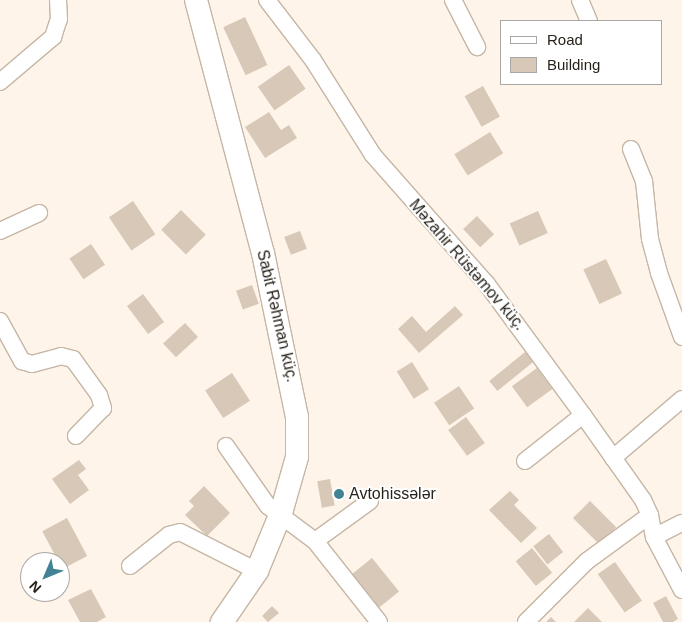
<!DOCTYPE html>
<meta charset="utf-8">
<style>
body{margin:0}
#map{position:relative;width:682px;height:622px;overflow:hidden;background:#fef4e9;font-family:Arial,sans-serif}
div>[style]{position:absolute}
.building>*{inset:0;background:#d8c8b7;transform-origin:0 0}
.roads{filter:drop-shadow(1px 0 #c5b6a5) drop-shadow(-1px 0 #c5b6a5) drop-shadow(0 1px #c5b6a5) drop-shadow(0 -1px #c5b6a5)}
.minor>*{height:16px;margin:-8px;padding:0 8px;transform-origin:8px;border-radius:8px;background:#fff}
.secondary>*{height:22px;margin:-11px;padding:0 11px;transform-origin:11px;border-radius:11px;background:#fff}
.dots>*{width:14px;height:14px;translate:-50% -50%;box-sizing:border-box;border:2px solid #fff;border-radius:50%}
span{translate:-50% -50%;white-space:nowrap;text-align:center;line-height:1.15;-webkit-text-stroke:4px #fff;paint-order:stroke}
.street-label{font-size:16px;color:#28221b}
.poi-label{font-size:16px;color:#28221b}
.left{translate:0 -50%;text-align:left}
.legend{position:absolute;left:500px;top:20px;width:162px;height:65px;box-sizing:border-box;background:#fff;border:1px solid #a9a7a4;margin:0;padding:6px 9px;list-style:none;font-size:15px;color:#28221b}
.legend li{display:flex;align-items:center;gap:10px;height:25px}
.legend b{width:25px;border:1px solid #a9a7a4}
.north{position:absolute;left:20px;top:552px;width:50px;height:50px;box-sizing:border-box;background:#fff;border:1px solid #a9a7a4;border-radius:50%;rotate:225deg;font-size:14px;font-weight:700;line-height:20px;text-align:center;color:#28221b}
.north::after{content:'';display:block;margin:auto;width:18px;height:22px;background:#418295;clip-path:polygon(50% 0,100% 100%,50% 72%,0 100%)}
</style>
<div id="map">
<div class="building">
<i style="left:245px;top:17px;width:53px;height:24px;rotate:65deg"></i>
<i style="left:289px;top:65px;width:29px;height:38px;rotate:55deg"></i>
<i style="left:483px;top:86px;width:35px;height:21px;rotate:61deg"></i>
<i style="clip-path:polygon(269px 112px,281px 130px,289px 125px,297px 138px,265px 158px,245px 127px)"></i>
<i style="left:490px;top:132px;width:25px;height:42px;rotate:58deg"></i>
<i style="left:133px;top:201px;width:40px;height:29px;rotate:56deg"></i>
<i style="left:181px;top:210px;width:35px;height:28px;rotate:45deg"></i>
<i style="left:538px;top:211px;width:24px;height:31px;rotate:66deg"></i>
<i style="left:477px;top:216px;width:25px;height:19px;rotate:47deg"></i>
<i style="left:300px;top:231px;width:19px;height:17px;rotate:69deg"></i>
<i style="left:91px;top:244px;width:25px;height:26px;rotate:56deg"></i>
<i style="left:606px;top:259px;width:38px;height:25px;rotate:65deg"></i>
<i style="left:252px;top:285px;width:20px;height:17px;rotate:70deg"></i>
<i style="left:143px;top:294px;width:35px;height:20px;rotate:53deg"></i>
<i style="clip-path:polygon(455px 306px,463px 315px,419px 353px,398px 329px,412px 316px,426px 332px)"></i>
<i style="left:185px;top:323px;width:19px;height:30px;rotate:47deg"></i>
<i style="left:525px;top:352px;width:13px;height:46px;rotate:51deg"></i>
<i style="left:412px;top:362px;width:32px;height:18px;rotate:58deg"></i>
<i style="left:537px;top:368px;width:26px;height:31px;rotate:54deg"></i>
<i style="left:232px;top:373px;width:33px;height:32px;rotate:57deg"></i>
<i style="left:459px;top:386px;width:27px;height:30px;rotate:56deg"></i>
<i style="left:466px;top:417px;width:32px;height:22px;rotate:54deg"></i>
<i style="clip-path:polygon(79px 460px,86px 469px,78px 475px,89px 490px,70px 504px,52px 479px)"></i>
<i style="left:330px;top:479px;width:27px;height:13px;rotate:80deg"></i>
<i style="clip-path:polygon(204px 486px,230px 513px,207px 536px,185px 515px,194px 506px,189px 501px)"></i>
<i style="clip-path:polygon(510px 491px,519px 500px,514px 505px,537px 528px,521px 543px,489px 510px)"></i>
<i style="left:590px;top:501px;width:37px;height:24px;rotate:45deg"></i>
<i style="left:67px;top:518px;width:43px;height:28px;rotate:62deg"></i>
<i style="left:549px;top:534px;width:23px;height:20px;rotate:52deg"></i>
<i style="left:532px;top:548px;width:32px;height:21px;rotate:51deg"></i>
<i style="left:372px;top:558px;width:43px;height:28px;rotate:51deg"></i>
<i style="left:615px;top:562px;width:47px;height:21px;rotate:55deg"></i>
<i style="clip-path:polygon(91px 589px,106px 617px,97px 622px,80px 622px,68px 600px)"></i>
<i style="clip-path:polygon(666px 596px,678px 619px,673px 622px,663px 622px,653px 603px)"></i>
<i style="clip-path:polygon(272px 606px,279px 613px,268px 622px,262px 616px)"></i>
<i style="clip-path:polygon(588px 608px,602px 622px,574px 622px)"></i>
<i style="clip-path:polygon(551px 617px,556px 622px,546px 622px)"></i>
</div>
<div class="roads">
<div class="minor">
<i style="left:267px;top:0;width:76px;rotate:52.5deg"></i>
<i style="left:313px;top:60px;width:112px;rotate:57.7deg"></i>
<i style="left:373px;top:155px;width:171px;rotate:48.6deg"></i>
<i style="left:486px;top:283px;width:164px;rotate:53.7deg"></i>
<i style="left:583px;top:415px;width:104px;rotate:54.8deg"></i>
<i style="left:643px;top:500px;width:17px;rotate:65deg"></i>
<i style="left:650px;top:515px;width:22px;rotate:80deg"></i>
<i style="left:654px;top:537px;width:60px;rotate:62.2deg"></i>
<i style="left:453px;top:0;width:53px;rotate:62.9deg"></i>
<i style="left:580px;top:0;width:23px;rotate:67deg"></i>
<i style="left:0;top:82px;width:70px;rotate:-40.3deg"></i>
<i style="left:53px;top:37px;width:19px;rotate:-72deg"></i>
<i style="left:59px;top:19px;width:19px;rotate:-93deg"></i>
<i style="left:631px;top:149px;width:35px;rotate:68deg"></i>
<i style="left:644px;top:181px;width:58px;rotate:84.1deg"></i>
<i style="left:650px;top:239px;width:35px;rotate:75deg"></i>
<i style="left:659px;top:273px;width:68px;rotate:70.2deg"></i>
<i style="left:0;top:231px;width:43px;rotate:-24.8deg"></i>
<i style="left:0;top:321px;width:46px;rotate:61.2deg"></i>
<i style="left:22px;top:361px;width:10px;rotate:17deg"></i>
<i style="left:32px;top:364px;width:30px;rotate:-15deg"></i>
<i style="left:61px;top:356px;width:12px;rotate:14deg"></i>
<i style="left:73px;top:359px;width:44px;rotate:54.2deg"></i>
<i style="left:99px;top:395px;width:14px;rotate:73deg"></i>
<i style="left:103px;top:408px;width:39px;rotate:134deg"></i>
<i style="left:226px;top:446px;width:73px;rotate:55deg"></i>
<i style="left:268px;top:506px;width:59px;rotate:36.7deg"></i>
<i style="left:315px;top:541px;width:103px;rotate:51.7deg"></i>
<i style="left:613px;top:458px;width:91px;rotate:-40.5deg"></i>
<i style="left:525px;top:461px;width:74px;rotate:-38.4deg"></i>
<i style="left:654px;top:537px;width:31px;rotate:-27deg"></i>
<i style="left:315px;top:541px;width:68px;rotate:-36deg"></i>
<i style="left:130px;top:566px;width:50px;rotate:-38.5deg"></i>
<i style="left:169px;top:535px;width:11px;rotate:-15deg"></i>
<i style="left:180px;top:532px;width:86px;rotate:26.9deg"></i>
<i style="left:526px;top:622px;width:86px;rotate:-45deg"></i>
<i style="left:587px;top:561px;width:78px;rotate:-36.1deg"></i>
</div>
<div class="secondary">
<i style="left:196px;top:0;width:262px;rotate:75.2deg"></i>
<i style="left:263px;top:253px;width:167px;rotate:78.3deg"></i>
<i style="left:297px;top:417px;width:40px;rotate:90deg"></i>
<i style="left:297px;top:457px;width:58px;rotate:105.9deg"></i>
<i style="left:281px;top:513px;width:63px;rotate:112.5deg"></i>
<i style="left:257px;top:571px;width:62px;rotate:124.5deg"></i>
</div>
</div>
<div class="dots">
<i style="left:339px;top:494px;background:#418295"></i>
</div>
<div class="street-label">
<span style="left:467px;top:265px;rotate:49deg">Məzahir Rüstəmov küç.</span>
<span style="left:277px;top:316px;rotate:77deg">Sabit Rəhman küç.</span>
</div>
<div class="poi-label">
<span class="left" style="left:349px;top:494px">Avtohissələr</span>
</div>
<ul class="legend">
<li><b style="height:6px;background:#fff"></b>Road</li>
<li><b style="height:14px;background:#d8c8b7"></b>Building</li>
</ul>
<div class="north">N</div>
</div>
